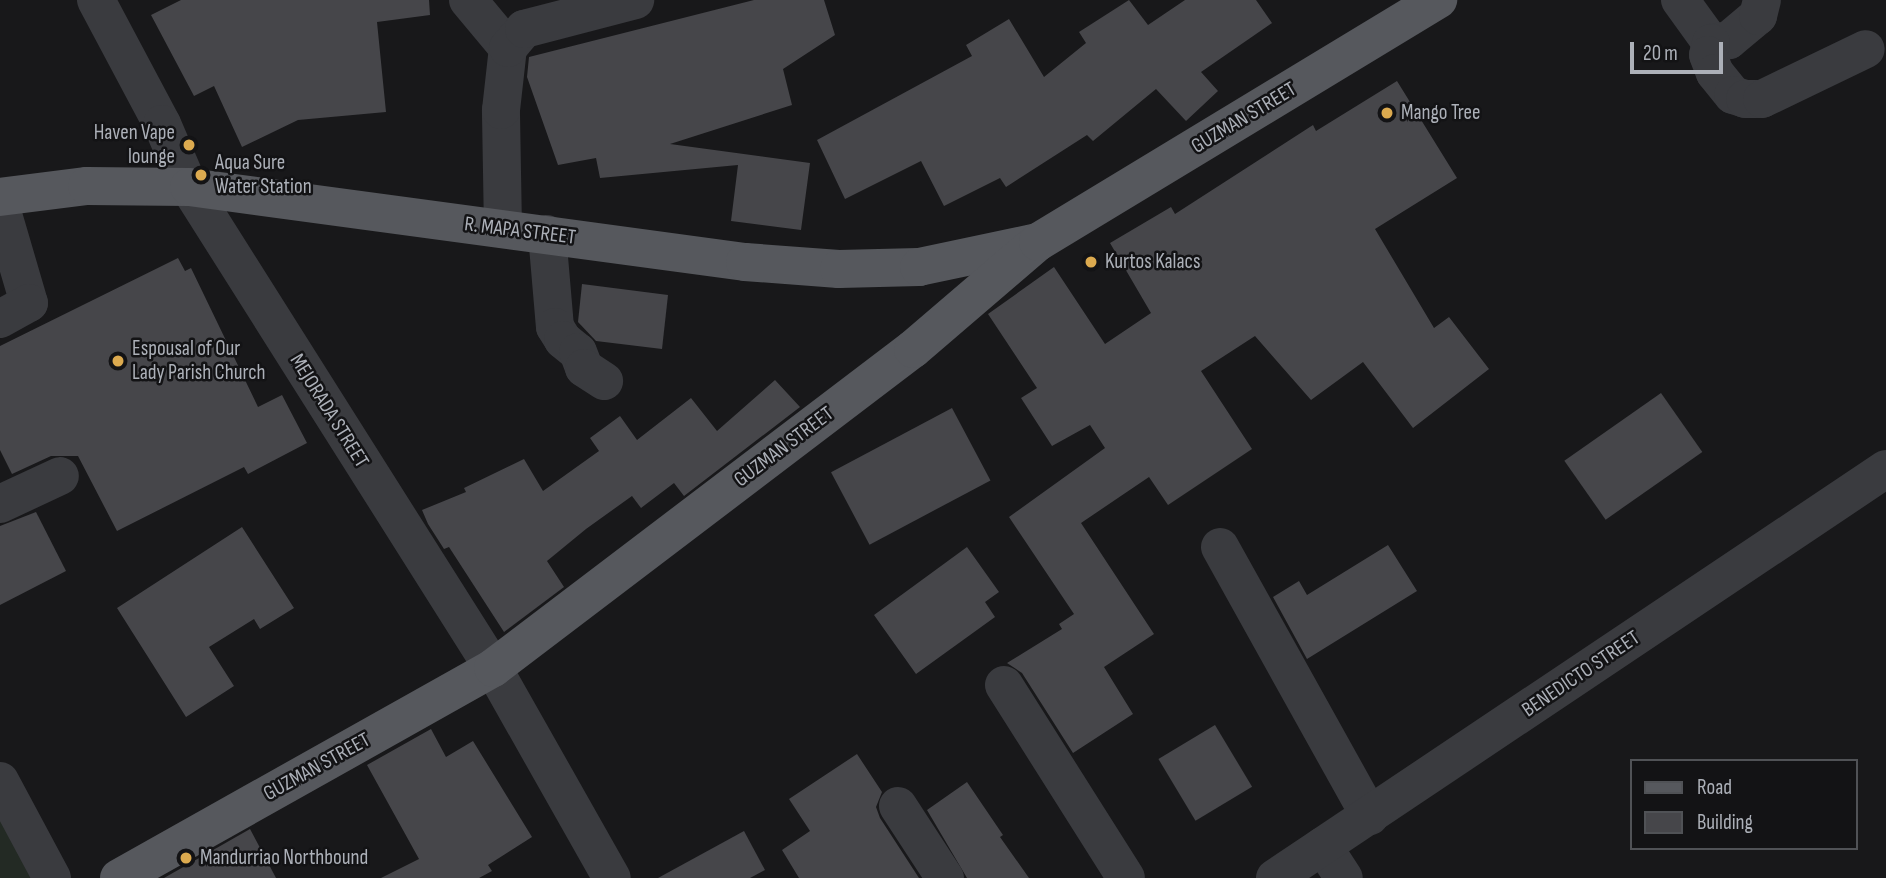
<!DOCTYPE html>
<style>
body{margin:0}
#map{position:relative;width:1886px;height:878px;overflow:hidden;background:#18181a;font-family:"Sofia Sans Condensed",sans-serif}
div>[style]{position:absolute}
.green>*{inset:0;background:#232a24}
.building>*{inset:0;background:#46464a;transform-origin:0 0}
.minor>*{height:38px;margin:-19px;padding:0 19px;transform-origin:19px;border-radius:19px;background:#3a3b3f}
.major>*{height:38px;margin:-19px;padding:0 19px;transform-origin:19px;border-radius:19px;background:#56585d}
.dots>*{width:19px;height:19px;translate:-50% -50%;box-sizing:border-box;border:4px solid #131315;border-radius:50%}
span{translate:-50% -50%;white-space:nowrap;text-align:center;line-height:1.15;-webkit-text-stroke:5px #131315;paint-order:stroke}
.poi-label{font-size:21px;color:#acb0b8}
.left{translate:0 -50%;text-align:left}
.right{translate:-100% -50%;text-align:right}
.street-label{font-size:21px;color:#acb0b8}
.legend{position:absolute;left:1630px;top:759px;width:228px;height:91px;box-sizing:border-box;background:#131315;border:2px solid #505256;margin:0;padding:9px 12px;list-style:none;font-size:21px;color:#acb0b8}
.legend li{display:flex;align-items:center;gap:14px;height:35px}
.legend b{width:35px;border:2px solid #505256}
.scale{position:absolute;left:1630px;top:42px;width:93px;height:32px;box-sizing:border-box;border:4px solid #acb0b8;border-top:0;padding-left:9px;font-size:21px;line-height:24px;white-space:nowrap;color:#acb0b8;-webkit-text-stroke:5px #131315;paint-order:stroke}
</style>
<div id="map">
<div class="green">
<i style="clip-path:polygon(0 802px,42px 878px,0 878px)"></i>
</div>
<div class="building">
<i style="clip-path:polygon(181px 0,429px 0,430px 15px,377px 22px,386px 112px,298px 120px,242px 147px,214px 86px,194px 96px,151px 15px)"></i>
<i style="clip-path:polygon(754px 0,824px 0,835px 35px,783px 69px,792px 105px,670px 144px,810px 163px,801px 230px,731px 221px,738px 165px,600px 178px,596px 158px,558px 165px,527px 77px,529px 57px)"></i>
<i style="clip-path:polygon(1129px 0,1148px 25px,1185px 0,1256px 0,1272px 23px,1201px 72px,1218px 91px,1186px 121px,1156px 89px,1093px 141px,1087px 135px,1006px 187px,1000px 178px,944px 206px,921px 161px,845px 199px,817px 140px,972px 56px,966px 45px,1009px 19px,1044px 77px,1086px 43px,1079px 32px)"></i>
<i style="clip-path:polygon(1397px 81px,1457px 178px,1375px 229px,1434px 328px,1449px 317px,1489px 369px,1413px 428px,1363px 362px,1311px 400px,1255px 336px,1201px 371px,1252px 449px,1168px 505px,1149px 477px,1081px 523px,1154px 634px,1104px 667px,1133px 714px,1073px 753px,1022px 673px,1007px 663px,1062px 629px,1059px 624px,1074px 614px,1009px 517px,1105px 448px,1090px 425px,1052px 446px,1021px 398px,1037px 388px,988px 314px,1054px 267px,1105px 344px,1151px 313px,1110px 243px,1171px 207px,1175px 214px,1313px 125px,1316px 131px)"></i>
<i style="clip-path:polygon(178px 258px,185px 271px,191px 268px,258px 407px,282px 395px,307px 443px,248px 474px,244px 467px,117px 531px,78px 456px,51px 456px,12px 474px,0 450px,0 346px)"></i>
<i style="clip-path:polygon(582px 284px,668px 295px,662px 349px,596px 341px,578px 322px)"></i>
<i style="clip-path:polygon(775px 380px,800px 407px,684px 496px,674px 483px,641px 508px,632px 496px,586px 529px,547px 561px,564px 587px,504px 632px,449px 547px,444px 549px,428px 524px,422px 510px,466px 492px,464px 488px,524px 459px,543px 491px,599px 451px,590px 438px,620px 416px,637px 440px,691px 398px,717px 431px)"></i>
<i style="left:1661px;top:393px;width:72px;height:118px;rotate:55deg"></i>
<i style="left:952px;top:408px;width:82px;height:137px;rotate:62deg"></i>
<i style="clip-path:polygon(36px 512px,66px 571px,0 605px,0 526px)"></i>
<i style="clip-path:polygon(242px 527px,294px 608px,260px 629px,254px 619px,209px 647px,234px 686px,186px 717px,117px 608px)"></i>
<i style="clip-path:polygon(1388px 545px,1417px 591px,1307px 659px,1273px 597px,1299px 581px,1307px 595px)"></i>
<i style="clip-path:polygon(967px 547px,999px 592px,985px 602px,995px 617px,916px 674px,874px 615px)"></i>
<i style="left:1215px;top:725px;width:72px;height:66px;rotate:59deg"></i>
<i style="clip-path:polygon(431px 729px,446px 757px,473px 741px,532px 837px,488px 865px,492px 871px,479px 878px,381px 878px,419px 859px,367px 765px)"></i>
<i style="clip-path:polygon(857px 754px,882px 792px,876px 807px,880px 818px,919px 878px,799px 878px,782px 850px,810px 831px,789px 799px)"></i>
<i style="clip-path:polygon(967px 782px,1003px 835px,1000px 837px,1029px 878px,967px 878px,927px 810px)"></i>
<i style="clip-path:polygon(250px 829px,276px 878px,164px 878px)"></i>
<i style="clip-path:polygon(744px 831px,765px 870px,750px 878px,658px 878px)"></i>
</div>
<div class="minor">
<i style="left:96px;top:0;width:140px;rotate:62deg"></i>
<i style="left:162px;top:124px;width:69px;rotate:66.8deg"></i>
<i style="left:189px;top:187px;width:569px;rotate:57.71deg"></i>
<i style="left:493px;top:668px;width:241px;rotate:60.5deg"></i>
<i style="left:468px;top:0;width:62px;rotate:50.2deg"></i>
<i style="left:1680px;top:0;width:53px;rotate:54.2deg"></i>
<i style="left:1711px;top:43px;width:18px;rotate:-9deg"></i>
<i style="left:1729px;top:40px;width:38px;rotate:-40deg"></i>
<i style="left:1758px;top:16px;width:16px;rotate:-76deg"></i>
<i style="left:1711px;top:43px;width:12px;rotate:104deg"></i>
<i style="left:1708px;top:55px;width:19px;rotate:69deg"></i>
<i style="left:1715px;top:73px;width:28px;rotate:51deg"></i>
<i style="left:1733px;top:95px;width:13px;rotate:18deg"></i>
<i style="left:1745px;top:99px;width:17px"></i>
<i style="left:1762px;top:99px;width:115px;rotate:-25.7deg"></i>
<i style="left:0;top:204px;width:103px;rotate:73.7deg"></i>
<i style="left:29px;top:303px;width:33px;rotate:151deg"></i>
<i style="left:503px;top:229px;width:119px;rotate:-91deg"></i>
<i style="left:501px;top:110px;width:62px;rotate:-83.6deg"></i>
<i style="left:508px;top:48px;width:25px;rotate:-50deg"></i>
<i style="left:524px;top:29px;width:115px;rotate:-14.6deg"></i>
<i style="left:547px;top:234px;width:93px;rotate:85.1deg"></i>
<i style="left:555px;top:327px;width:15px;rotate:58deg"></i>
<i style="left:563px;top:340px;width:19px;rotate:39deg"></i>
<i style="left:578px;top:352px;width:17px;rotate:69deg"></i>
<i style="left:584px;top:368px;width:24px;rotate:33deg"></i>
<i style="left:0;top:504px;width:66px;rotate:-25deg"></i>
<i style="left:1220px;top:547px;width:308px;rotate:60.9deg"></i>
<i style="left:1004px;top:685px;width:228px;rotate:57.7deg"></i>
<i style="left:0;top:781px;width:110px;rotate:61.8deg"></i>
<i style="left:898px;top:806px;width:86px;rotate:56.9deg"></i>
<i style="left:1323px;top:846px;width:38px;rotate:57deg"></i>
<i style="left:1275px;top:878px;width:735px;rotate:-33.8deg"></i>
</div>
<div class="major">
<i style="left:0;top:197px;width:88px;rotate:-7.2deg"></i>
<i style="left:87px;top:186px;width:102px;rotate:0.6deg"></i>
<i style="left:189px;top:187px;width:561px;rotate:7.68deg"></i>
<i style="left:745px;top:262px;width:94px;rotate:4.3deg"></i>
<i style="left:839px;top:269px;width:80px;rotate:-1.4deg"></i>
<i style="left:919px;top:267px;width:116px;rotate:-11.9deg"></i>
<i style="left:119px;top:878px;width:429px;rotate:-29.3deg"></i>
<i style="left:493px;top:668px;width:527px;rotate:-37.22deg"></i>
<i style="left:913px;top:349px;width:165px;rotate:-40.6deg"></i>
<i style="left:1038px;top:242px;width:468px;rotate:-31.2deg"></i>
</div>
<div class="dots">
<i style="left:1387px;top:113px;background:#dcaa4f"></i>
<i style="left:189px;top:145px;background:#dcaa4f"></i>
<i style="left:201px;top:175px;background:#dcaa4f"></i>
<i style="left:1091px;top:262px;background:#dcaa4f"></i>
<i style="left:118px;top:361px;background:#dcaa4f"></i>
<i style="left:186px;top:858px;background:#dcaa4f"></i>
</div>
<div class="poi-label">
<span class="left" style="left:1401px;top:113px">Mango Tree</span>
<span class="right" style="left:175px;top:145px">Haven Vape<br>lounge</span>
<span class="left" style="left:215px;top:175px">Aqua Sure<br>Water Station</span>
<span class="left" style="left:1105px;top:262px">Kurtos Kalacs</span>
<span class="left" style="left:132px;top:361px">Espousal of Our<br>Lady Parish Church</span>
<span class="left" style="left:200px;top:858px">Mandurriao Northbound</span>
</div>
<div class="street-label">
<span style="left:1244px;top:118px;rotate:-31deg">GUZMAN STREET</span>
<span style="left:520px;top:231px;rotate:7deg">R. MAPA STREET</span>
<span style="left:329px;top:411px;rotate:58deg">MEJORADA STREET</span>
<span style="left:784px;top:447px;rotate:-37deg">GUZMAN STREET</span>
<span style="left:1581px;top:674px;rotate:-34deg">BENEDICTO STREET</span>
<span style="left:317px;top:767px;rotate:-29deg">GUZMAN STREET</span>
</div>
<ul class="legend">
<li><b style="height:9px;background:#56585d"></b>Road</li>
<li><b style="height:19px;background:#46464a"></b>Building</li>
</ul>
<div class="scale">20 m</div>
</div>
